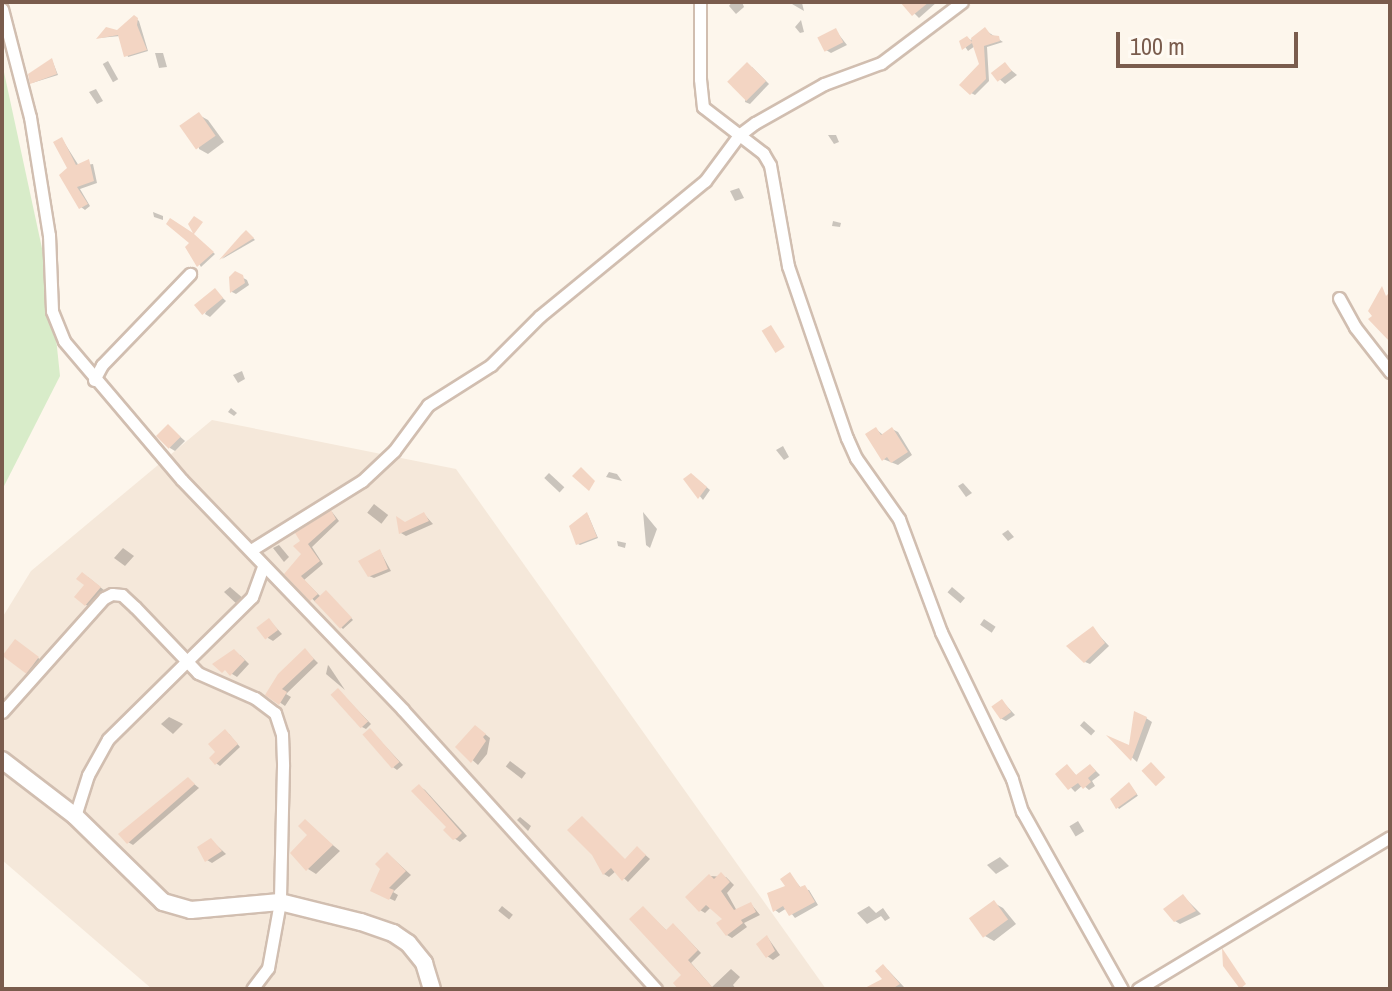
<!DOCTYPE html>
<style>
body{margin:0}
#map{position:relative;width:1392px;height:991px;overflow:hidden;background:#fdf6ec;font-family:"Archivo Narrow",sans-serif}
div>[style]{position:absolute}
.residential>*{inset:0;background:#f5e8da}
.green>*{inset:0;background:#d8ecc9}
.shadow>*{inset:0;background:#0003;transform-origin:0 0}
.building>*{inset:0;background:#f3d5c3;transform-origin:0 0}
.roads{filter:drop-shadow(2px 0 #d1beb0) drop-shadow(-2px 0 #d1beb0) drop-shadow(0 2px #d1beb0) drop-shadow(0 -2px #d1beb0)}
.street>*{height:11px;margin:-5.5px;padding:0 5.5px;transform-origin:5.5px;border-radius:5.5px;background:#fff}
.secondary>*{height:16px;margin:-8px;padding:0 8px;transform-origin:8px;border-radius:8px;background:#fff}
span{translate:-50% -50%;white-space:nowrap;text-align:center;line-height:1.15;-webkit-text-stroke:6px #fffaf3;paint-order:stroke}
.frame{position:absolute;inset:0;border:4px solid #7a5c4d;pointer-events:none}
.scale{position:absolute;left:1116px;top:32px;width:182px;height:36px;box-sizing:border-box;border:4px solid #7a5c4d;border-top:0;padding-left:10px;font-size:24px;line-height:28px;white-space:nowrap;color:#7a5c4d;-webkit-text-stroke:6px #fffaf3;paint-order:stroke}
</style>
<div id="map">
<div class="residential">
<i style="clip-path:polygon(212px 420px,456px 469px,826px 989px,152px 989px,2px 860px,2px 618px,31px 571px)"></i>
</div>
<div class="green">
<i style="clip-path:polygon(2px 63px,51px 290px,60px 376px,2px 490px)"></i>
</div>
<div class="shadow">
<i style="clip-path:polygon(732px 2px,742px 2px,744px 7px,736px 14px,729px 6px)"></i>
<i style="clip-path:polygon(794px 2px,802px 3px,804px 11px,792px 4px)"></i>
<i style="clip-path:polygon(903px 2px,937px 2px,919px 18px)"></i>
<i style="clip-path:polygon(134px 17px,139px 21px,148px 51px,128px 57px,120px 36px,99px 38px,117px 32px)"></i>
<i style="clip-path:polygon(801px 20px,804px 32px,800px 33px,795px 27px)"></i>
<i style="clip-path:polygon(985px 30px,1003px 42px,987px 47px,989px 81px,975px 95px,971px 93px,982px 65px,975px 46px,968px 51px,962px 42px,967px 38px,971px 40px)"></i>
<i style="clip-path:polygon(836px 31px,847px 45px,831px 53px,826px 50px)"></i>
<i style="clip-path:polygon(155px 53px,163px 53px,167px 67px,159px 68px)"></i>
<i style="clip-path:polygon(52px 60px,58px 75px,32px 83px)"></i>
<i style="left:108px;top:61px;width:21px;height:6px;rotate:61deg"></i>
<i style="clip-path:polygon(1005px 65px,1017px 75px,1005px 84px,994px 74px)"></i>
<i style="clip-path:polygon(752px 67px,769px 84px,750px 104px,745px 102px)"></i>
<i style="clip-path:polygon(96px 89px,103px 101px,97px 104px,89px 92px)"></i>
<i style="clip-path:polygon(199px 115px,208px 120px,224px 142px,208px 154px,199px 149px)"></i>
<i style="clip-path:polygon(828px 135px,836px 135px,839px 142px,834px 144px)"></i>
<i style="clip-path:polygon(62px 139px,79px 166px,93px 164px,97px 183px,80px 189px,90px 206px,85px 210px,81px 207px)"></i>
<i style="clip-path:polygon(739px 188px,744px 198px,735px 201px,730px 191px)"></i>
<i style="clip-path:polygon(153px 212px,163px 216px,163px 220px,154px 217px)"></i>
<i style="clip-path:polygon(833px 221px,841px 223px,840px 227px,832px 226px)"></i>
<i style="clip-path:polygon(247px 232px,255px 240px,222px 259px)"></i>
<i style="clip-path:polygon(196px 238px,215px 254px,201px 267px,188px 247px)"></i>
<i style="clip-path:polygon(236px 274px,247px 280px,249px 285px,236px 294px,232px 292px,231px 278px)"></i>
<i style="clip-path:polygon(215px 291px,226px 301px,210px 317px,205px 314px)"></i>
<i style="clip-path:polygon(242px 371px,245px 379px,238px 383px,233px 375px)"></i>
<i style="clip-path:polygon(231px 408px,237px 413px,234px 416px,228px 412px)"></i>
<i style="clip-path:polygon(168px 426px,185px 441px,175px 451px,170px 448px)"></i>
<i style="clip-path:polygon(876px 429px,883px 435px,892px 429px,898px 432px,912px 455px,898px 465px,883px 459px)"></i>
<i style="clip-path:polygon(783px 446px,789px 457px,784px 460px,776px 450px)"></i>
<i style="clip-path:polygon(609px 472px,617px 474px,622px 481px,606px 477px)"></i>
<i style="left:549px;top:473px;width:21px;height:7px;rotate:43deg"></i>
<i style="clip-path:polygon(696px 478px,710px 490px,703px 500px,686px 479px)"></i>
<i style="clip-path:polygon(963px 483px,972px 493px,966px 497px,958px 486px)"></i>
<i style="left:374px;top:504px;width:18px;height:11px;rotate:38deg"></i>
<i style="clip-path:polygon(332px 512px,339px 521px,312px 547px,323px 564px,304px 580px,322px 598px,328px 594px,353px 620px,343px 629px,287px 574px,303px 554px,296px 547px)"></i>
<i style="clip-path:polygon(643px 512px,657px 529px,650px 548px,646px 545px)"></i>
<i style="clip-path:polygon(424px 514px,433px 524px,406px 536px,401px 533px,398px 520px,406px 524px)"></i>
<i style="clip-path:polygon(588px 515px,598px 538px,580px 545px,578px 544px)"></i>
<i style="clip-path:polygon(1008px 530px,1014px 537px,1008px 541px,1002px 534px)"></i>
<i style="clip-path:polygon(617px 541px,626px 543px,625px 548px,618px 546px)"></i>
<i style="clip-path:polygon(279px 545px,289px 557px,284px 562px,273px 548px)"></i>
<i style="clip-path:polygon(123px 548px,134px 556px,125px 566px,114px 558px)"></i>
<i style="clip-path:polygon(380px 551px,391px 571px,374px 578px,369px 576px)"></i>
<i style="clip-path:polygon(88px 577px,105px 591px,91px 607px,86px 605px)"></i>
<i style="clip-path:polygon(230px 587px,245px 600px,239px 606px,224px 592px)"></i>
<i style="left:952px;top:587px;width:17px;height:7px;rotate:40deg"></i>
<i style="left:984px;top:619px;width:14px;height:7px;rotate:34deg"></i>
<i style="clip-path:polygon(269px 620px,282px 634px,273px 641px,268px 638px)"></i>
<i style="clip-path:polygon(1093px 629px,1109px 646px,1090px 664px,1085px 662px)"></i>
<i style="clip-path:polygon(20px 644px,42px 661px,30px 675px,26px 672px)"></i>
<i style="clip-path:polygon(306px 651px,318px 663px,286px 694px,291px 697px,285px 706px,268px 694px)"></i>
<i style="clip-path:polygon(240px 655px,249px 664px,237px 677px,216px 664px)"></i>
<i style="clip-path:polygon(328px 665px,329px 666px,345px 690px,326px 674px)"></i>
<i style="clip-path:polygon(339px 691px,371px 724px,366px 729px,362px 727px)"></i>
<i style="clip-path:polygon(1002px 701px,1015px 715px,1006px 721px,1000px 718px)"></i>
<i style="clip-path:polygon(169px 717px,183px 724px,173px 734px,161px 724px)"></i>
<i style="clip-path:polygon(1146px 718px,1152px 722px,1137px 762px,1114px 741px,1131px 748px)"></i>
<i style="left:1084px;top:721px;width:15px;height:6px;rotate:42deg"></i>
<i style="clip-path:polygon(370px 730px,403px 765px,397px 770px,393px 767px)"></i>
<i style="clip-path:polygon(480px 730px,490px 738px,487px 754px,478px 765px,458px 747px)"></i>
<i style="clip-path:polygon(229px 734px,240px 747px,220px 766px,216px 763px)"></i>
<i style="left:510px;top:761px;width:20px;height:7px;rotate:37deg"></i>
<i style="clip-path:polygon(1091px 766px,1100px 775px,1092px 781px,1095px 786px,1089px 790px,1083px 785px,1075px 792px,1058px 774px,1067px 767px,1077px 776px)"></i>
<i style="clip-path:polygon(188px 779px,199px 788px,133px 845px,128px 842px,121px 835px)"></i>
<i style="clip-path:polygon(419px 786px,425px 790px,467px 836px,460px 842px,454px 838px)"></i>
<i style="left:1131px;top:786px;width:12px;height:23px;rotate:55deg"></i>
<i style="clip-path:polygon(520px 817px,531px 826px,528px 831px,517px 820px)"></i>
<i style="left:1078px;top:821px;width:12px;height:10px;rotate:59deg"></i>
<i style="clip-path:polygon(305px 822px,340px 851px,316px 874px,308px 869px,309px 835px)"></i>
<i style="clip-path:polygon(211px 840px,226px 854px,212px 863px,207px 860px)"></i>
<i style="clip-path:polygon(642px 852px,650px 859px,628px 882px,616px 871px,609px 877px,604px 874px,594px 854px,626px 861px)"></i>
<i style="clip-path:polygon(388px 854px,411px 875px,393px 892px,398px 895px,395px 901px,378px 893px)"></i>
<i style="clip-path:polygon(1000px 857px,1009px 866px,996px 874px,987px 865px)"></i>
<i style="clip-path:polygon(790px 875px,802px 889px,809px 890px,818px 905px,795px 918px,787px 908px,779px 913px,775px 910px)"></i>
<i style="clip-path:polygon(710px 876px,726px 877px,734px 885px,727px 893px,737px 911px,751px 904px,760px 915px,744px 923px,747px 927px,732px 938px,727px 935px,726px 919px,711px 907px,705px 913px,700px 910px)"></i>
<i style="clip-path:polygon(1183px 896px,1201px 914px,1180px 924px,1175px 921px)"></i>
<i style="clip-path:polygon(994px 903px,1003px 908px,1016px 924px,994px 941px,985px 936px)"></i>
<i style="left:502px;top:906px;width:14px;height:6px;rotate:39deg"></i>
<i style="clip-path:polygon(869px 906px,876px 913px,883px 908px,890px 918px,885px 921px,881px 916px,867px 924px,857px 913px)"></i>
<i style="clip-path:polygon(643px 908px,667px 931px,677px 928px,701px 953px,691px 963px,712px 987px,731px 969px,740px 977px,733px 985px,736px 989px,681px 989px,684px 975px)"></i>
<i style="clip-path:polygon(768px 938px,780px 955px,773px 960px,767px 956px)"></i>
<i style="clip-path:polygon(883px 967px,888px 970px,904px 987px,872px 989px,886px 980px)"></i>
</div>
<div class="building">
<i style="clip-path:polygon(900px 2px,929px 2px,912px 16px)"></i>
<i style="clip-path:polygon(134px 15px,138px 18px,137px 25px,147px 50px,124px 57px,118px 35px,96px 39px,106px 27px,117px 30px)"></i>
<i style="clip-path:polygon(985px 27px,991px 35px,999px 36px,1000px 41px,984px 46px,986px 79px,970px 95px,959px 85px,979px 64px,972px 43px,962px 50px,959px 41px,967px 36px,972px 42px,971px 38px)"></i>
<i style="left:836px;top:28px;width:16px;height:21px;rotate:63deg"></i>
<i style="clip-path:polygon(52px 58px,57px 74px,30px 84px,28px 74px)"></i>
<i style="left:747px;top:62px;width:27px;height:28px;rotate:45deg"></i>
<i style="left:1005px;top:62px;width:11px;height:18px;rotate:52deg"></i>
<i style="left:199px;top:112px;width:29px;height:24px;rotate:55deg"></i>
<i style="clip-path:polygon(62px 137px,76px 165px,89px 159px,94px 181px,77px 187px,88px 204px,79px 209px,59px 175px,67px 168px,53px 142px)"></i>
<i style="clip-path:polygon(194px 216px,203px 222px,194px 234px,214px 252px,197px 267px,185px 247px,189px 243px,166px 224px,170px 218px,193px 233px,188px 224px)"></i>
<i style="clip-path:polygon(246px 230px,254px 238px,219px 260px,241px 235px)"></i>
<i style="clip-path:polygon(235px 271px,243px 275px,245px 283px,230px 293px,229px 277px)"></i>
<i style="clip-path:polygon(1382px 286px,1386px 296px,1390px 292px,1390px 342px,1368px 319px,1372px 316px,1368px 311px)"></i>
<i style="left:215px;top:288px;width:13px;height:27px;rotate:51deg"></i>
<i style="left:771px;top:325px;width:26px;height:11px;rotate:58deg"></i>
<i style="left:168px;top:424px;width:18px;height:17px;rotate:45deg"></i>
<i style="clip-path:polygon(876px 427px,881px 435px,892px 427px,908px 452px,891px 463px,887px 457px,882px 461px,865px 434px)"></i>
<i style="clip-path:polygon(581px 467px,595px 481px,589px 491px,572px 476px)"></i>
<i style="clip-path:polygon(691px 473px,707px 487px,698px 499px,683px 479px)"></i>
<i style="clip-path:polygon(331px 510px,336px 519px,308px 544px,320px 561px,301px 576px,318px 594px,310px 601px,284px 574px,301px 554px,293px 546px,300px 541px,295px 533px)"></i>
<i style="clip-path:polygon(424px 512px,429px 521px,399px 534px,396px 516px,405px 522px)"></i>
<i style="clip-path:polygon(587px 512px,597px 537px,576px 545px,569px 526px)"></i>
<i style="clip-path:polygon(380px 549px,388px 569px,368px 577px,358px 561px)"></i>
<i style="clip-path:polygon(82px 572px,101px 587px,85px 606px,74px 597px,84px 585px,76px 579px)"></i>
<i style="left:326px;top:590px;width:38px;height:16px;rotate:47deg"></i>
<i style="left:269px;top:618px;width:15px;height:16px;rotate:53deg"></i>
<i style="clip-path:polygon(1093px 626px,1105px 643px,1084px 663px,1066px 646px)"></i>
<i style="left:15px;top:639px;width:30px;height:21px;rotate:37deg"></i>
<i style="clip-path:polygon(305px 648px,314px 659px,282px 689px,287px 692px,279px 705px,265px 695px,278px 674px)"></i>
<i style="clip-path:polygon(234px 649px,245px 660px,230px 676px,225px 670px,222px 673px,212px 664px)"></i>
<i style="left:338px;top:688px;width:45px;height:10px;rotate:48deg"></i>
<i style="left:1002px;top:699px;width:16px;height:13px;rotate:55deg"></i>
<i style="clip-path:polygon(1134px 711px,1147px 717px,1131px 761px,1106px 735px,1129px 745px)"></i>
<i style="clip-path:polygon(475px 725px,486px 734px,483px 737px,486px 741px,471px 763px,455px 747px)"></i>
<i style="left:370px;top:728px;width:45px;height:10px;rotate:49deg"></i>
<i style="clip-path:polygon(225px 729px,238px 744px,215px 765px,209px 758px,215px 752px,208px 744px)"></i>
<i style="left:1151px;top:762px;width:21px;height:13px;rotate:47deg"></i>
<i style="clip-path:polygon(1067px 764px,1076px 775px,1090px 764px,1096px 771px,1088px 778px,1091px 782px,1083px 789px,1078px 783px,1068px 790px,1055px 774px)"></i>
<i style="clip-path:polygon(188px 777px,195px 784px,127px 844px,118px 834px)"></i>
<i style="clip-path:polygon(1129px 782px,1137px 794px,1116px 809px,1110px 799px)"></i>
<i style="clip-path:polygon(419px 784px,462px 833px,457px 838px,453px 840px,443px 830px,446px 827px,411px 791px)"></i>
<i style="clip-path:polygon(582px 816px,625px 859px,637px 846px,646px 855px,622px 881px,611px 868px,603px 875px,592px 855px,567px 830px)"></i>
<i style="clip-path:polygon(305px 819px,333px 845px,306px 871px,290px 853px,307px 835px,298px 826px)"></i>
<i style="clip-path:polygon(211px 838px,222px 851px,205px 862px,197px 847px)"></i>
<i style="clip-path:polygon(387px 852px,406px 871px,389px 888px,394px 890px,389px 900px,370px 891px,380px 869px,375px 864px)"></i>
<i style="clip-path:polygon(721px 872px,730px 882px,721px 891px,734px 910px,751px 902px,756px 912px,741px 920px,743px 923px,726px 936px,716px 923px,722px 919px,706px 905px,699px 912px,685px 897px,709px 874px,714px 879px)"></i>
<i style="clip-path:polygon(790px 872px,800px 887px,805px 885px,815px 902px,789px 916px,783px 906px,773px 912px,767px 893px,785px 886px,780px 879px)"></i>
<i style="clip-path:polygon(1183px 894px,1196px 911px,1174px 922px,1163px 909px)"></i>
<i style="left:994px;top:900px;width:24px;height:31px;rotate:54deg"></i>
<i style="clip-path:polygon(643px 906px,666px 930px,673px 923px,698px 950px,688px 960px,714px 989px,678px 989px,673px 983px,681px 975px,629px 919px)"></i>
<i style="clip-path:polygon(767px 935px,775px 951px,766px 958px,756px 944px)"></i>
<i style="clip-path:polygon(1222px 948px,1246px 984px,1240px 989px,1223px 966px)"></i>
<i style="clip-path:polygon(883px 964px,900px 984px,892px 989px,863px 989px,882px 979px,875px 971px)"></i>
</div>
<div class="roads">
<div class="street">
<i style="left:700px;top:2px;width:77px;rotate:90deg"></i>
<i style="left:700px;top:79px;width:28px;rotate:84deg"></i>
<i style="left:703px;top:107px;width:76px;rotate:37.5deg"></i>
<i style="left:763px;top:153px;width:14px;rotate:60deg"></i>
<i style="left:770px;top:165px;width:103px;rotate:79.9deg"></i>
<i style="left:788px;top:266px;width:182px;rotate:71.1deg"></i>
<i style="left:847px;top:438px;width:22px;rotate:66deg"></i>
<i style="left:856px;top:458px;width:75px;rotate:54.8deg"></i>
<i style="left:899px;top:519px;width:121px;rotate:69.6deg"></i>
<i style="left:941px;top:632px;width:163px;rotate:64.2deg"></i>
<i style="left:1012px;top:779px;width:34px;rotate:73deg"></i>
<i style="left:1022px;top:811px;width:204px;rotate:60.7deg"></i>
<i style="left:2px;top:9px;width:112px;rotate:75.5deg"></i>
<i style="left:30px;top:117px;width:120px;rotate:80.9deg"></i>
<i style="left:49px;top:235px;width:76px;rotate:87.7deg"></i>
<i style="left:52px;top:311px;width:32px;rotate:68deg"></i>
<i style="left:64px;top:341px;width:182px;rotate:49.7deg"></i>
<i style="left:182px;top:480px;width:319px;rotate:46.1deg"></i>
<i style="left:403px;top:710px;width:377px;rotate:47.8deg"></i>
<i style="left:1339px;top:298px;width:33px;rotate:61deg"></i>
<i style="left:1355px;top:327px;width:57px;rotate:52.1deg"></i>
<i style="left:94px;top:380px;width:17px;rotate:-62deg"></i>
<i style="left:102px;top:365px;width:127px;rotate:-46deg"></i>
<i style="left:251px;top:550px;width:131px;rotate:-31.9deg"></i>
<i style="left:362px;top:481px;width:44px;rotate:-43.2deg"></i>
<i style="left:394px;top:451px;width:57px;rotate:-53.5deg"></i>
<i style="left:428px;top:405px;width:75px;rotate:-32.4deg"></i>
<i style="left:491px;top:365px;width:69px;rotate:-45deg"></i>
<i style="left:540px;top:316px;width:213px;rotate:-39.3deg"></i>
<i style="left:705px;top:181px;width:57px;rotate:-53.5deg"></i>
<i style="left:739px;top:135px;width:20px;rotate:-37deg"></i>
<i style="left:755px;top:123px;width:79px;rotate:-29.5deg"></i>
<i style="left:824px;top:84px;width:61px;rotate:-20.2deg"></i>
<i style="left:881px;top:63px;width:101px;rotate:-37deg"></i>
<i style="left:2px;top:712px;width:153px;rotate:-48.2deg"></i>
<i style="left:104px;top:598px;width:9px;rotate:-27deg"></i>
<i style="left:112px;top:594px;width:10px;rotate:6deg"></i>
<i style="left:122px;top:595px;width:18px;rotate:43deg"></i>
<i style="left:135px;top:607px;width:91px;rotate:46.3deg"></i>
<i style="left:198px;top:673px;width:62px;rotate:23.7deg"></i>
<i style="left:255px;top:698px;width:25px;rotate:37deg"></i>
<i style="left:275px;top:713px;width:22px;rotate:72deg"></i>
<i style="left:282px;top:734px;width:32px;rotate:88deg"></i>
<i style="left:283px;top:766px;width:136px;rotate:91.3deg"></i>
<i style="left:280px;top:902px;width:67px;rotate:100.3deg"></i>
<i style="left:268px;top:968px;width:26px;rotate:127deg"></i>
<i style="left:75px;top:816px;width:43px;rotate:-72.4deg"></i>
<i style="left:88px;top:775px;width:41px;rotate:-60.9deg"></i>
<i style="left:108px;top:739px;width:202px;rotate:-44.6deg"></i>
<i style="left:252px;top:597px;width:33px;rotate:-70deg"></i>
<i style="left:1138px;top:989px;width:294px;rotate:-31.1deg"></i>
</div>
<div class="secondary">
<i style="left:2px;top:760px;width:92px;rotate:37.5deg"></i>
<i style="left:75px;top:816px;width:123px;rotate:44.3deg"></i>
<i style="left:163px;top:902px;width:29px;rotate:16deg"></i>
<i style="left:191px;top:910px;width:89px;rotate:-5.1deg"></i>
<i style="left:280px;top:902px;width:83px;rotate:13.9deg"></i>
<i style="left:361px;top:922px;width:34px;rotate:19deg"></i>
<i style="left:393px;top:933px;width:18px;rotate:34deg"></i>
<i style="left:408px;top:943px;width:26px;rotate:51deg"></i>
<i style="left:424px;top:963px;width:27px;rotate:73deg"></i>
</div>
</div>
<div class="frame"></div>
<div class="scale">100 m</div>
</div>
